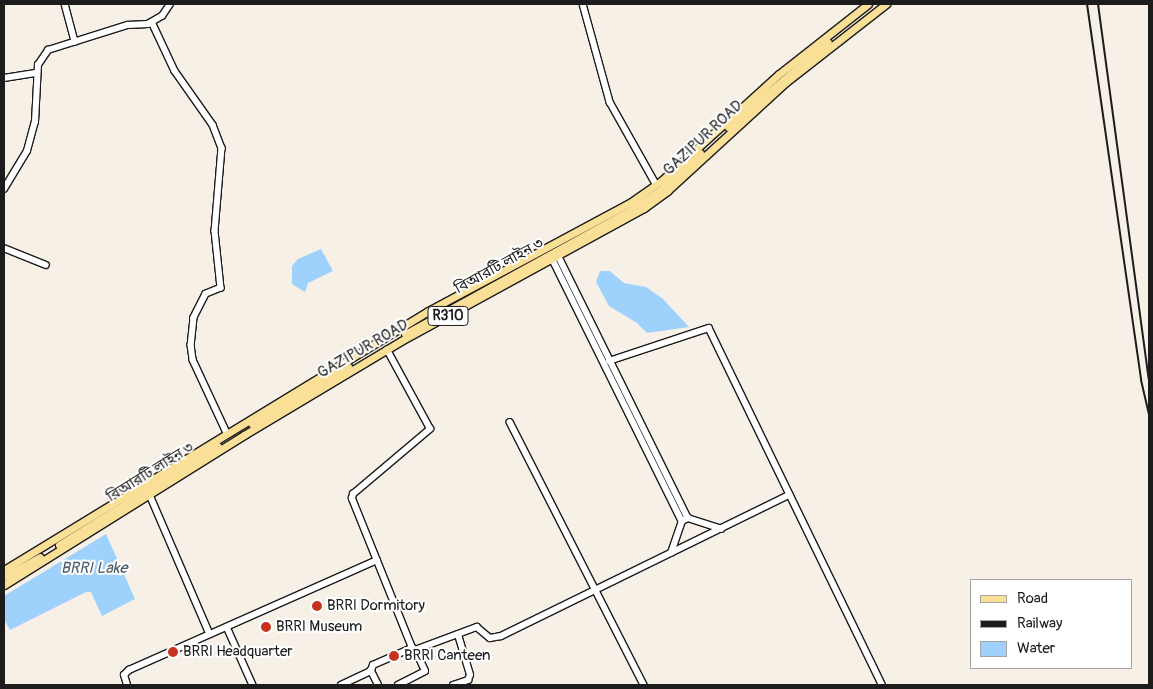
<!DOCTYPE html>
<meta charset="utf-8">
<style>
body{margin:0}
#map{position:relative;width:1153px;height:689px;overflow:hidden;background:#f6f0e7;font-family:Pangolin,"Noto Sans Bengali",sans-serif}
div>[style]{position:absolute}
.water>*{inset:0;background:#9ed2fc}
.roads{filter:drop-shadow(1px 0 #1c1c1c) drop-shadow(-1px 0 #1c1c1c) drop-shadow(0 1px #1c1c1c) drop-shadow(0 -1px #1c1c1c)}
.minor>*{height:5.5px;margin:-2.75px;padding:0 2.75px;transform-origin:2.75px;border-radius:2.75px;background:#fff}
.major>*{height:7px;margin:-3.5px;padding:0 3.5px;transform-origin:3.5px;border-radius:3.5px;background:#fadf96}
.rail>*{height:2px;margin:-1px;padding:0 1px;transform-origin:1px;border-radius:1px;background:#1c1c1c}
.dots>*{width:14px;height:14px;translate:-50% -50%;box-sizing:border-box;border:2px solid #fff;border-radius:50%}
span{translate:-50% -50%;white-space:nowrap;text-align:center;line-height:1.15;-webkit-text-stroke:4px #fff;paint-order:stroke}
.shield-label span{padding:1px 4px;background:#fff;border:1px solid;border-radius:4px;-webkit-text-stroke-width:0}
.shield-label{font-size:14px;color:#1c1c1c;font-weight:700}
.street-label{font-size:15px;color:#1c1c1c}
.poi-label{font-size:15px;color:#1c1c1c}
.left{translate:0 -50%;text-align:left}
.water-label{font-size:16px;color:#4a5c6a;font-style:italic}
.frame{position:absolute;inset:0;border:5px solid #1c1c1c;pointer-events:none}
.legend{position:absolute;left:970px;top:579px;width:162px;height:90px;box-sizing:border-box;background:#fff;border:1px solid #a4a4a4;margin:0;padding:6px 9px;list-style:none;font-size:15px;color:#1c1c1c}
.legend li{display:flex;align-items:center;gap:10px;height:25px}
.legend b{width:25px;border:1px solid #a4a4a4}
</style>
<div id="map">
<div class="water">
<i style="clip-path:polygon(321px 249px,333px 271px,308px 283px,305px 292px,292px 284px,292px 266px,298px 259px)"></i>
<i style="clip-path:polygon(600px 271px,610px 271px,624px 283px,646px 287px,663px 299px,689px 327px,647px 333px,637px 323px,609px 306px,596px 282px)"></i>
<i style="clip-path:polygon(106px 534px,135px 599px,102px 616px,91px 592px,86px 592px,10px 630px,4px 619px,4px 596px)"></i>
</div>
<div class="roads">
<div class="minor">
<i style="left:65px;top:4px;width:39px;rotate:75deg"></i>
<i style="left:583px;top:4px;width:102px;rotate:74.6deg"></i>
<i style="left:610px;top:102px;width:94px;rotate:60.7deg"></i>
<i style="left:152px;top:22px;width:54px;rotate:64.9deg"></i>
<i style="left:175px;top:71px;width:66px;rotate:54.9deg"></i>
<i style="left:213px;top:125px;width:25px;rotate:69deg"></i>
<i style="left:222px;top:148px;width:83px;rotate:94.8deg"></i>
<i style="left:215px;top:231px;width:57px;rotate:84deg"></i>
<i style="left:221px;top:288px;width:16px;rotate:158deg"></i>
<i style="left:206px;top:294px;width:27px;rotate:117deg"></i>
<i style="left:194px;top:318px;width:27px;rotate:96deg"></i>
<i style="left:191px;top:345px;width:15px;rotate:82deg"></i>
<i style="left:193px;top:360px;width:81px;rotate:65deg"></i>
<i style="left:4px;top:78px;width:33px;rotate:-9deg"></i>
<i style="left:4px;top:189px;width:44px;rotate:-58.8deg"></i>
<i style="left:27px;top:151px;width:30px;rotate:-75deg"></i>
<i style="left:35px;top:122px;width:57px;rotate:-87deg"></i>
<i style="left:38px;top:65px;width:18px;rotate:-56deg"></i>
<i style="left:48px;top:50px;width:84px;rotate:-17.4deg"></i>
<i style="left:128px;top:25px;width:20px;rotate:-3deg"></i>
<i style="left:148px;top:24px;width:16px;rotate:-30deg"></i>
<i style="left:162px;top:16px;width:14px;rotate:-56deg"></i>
<i style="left:4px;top:248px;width:45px;rotate:22deg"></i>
<i style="left:559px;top:257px;width:291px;rotate:63.7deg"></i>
<i style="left:553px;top:260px;width:291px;rotate:63.7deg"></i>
<i style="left:609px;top:361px;width:105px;rotate:-18.3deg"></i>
<i style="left:709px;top:328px;width:397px;rotate:64.1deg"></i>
<i style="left:510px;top:422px;width:295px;rotate:63deg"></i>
<i style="left:150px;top:495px;width:151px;rotate:66.7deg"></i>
<i style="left:671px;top:553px;width:34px;rotate:-71deg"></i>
<i style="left:682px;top:521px;width:7px;rotate:-27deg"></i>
<i style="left:688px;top:518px;width:35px;rotate:18deg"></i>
<i style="left:227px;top:627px;width:64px;rotate:65.9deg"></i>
<i style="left:412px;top:648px;width:4px;rotate:34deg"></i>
<i style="left:415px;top:650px;width:66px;rotate:-20.4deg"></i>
<i style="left:477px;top:627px;width:17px;rotate:40deg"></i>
<i style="left:490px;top:638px;width:11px;rotate:-10deg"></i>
<i style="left:501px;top:636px;width:321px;rotate:-26.1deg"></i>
<i style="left:127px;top:685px;width:10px;rotate:-107deg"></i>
<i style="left:124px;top:675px;width:7px;rotate:-45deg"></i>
<i style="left:129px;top:670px;width:271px;rotate:-23.9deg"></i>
<i style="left:341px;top:685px;width:33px;rotate:-25deg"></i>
<i style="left:378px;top:685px;width:16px;rotate:-117deg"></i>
<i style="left:371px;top:671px;width:6px;rotate:-72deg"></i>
<i style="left:373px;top:665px;width:43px;rotate:-23.6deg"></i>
<i style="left:412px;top:648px;width:161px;rotate:-111.9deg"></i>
<i style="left:352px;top:499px;width:5px;rotate:-79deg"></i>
<i style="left:353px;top:494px;width:101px;rotate:-40.2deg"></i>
<i style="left:430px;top:429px;width:90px;rotate:-118.6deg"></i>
<i style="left:398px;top:685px;width:30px;rotate:-27deg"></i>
<i style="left:425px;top:671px;width:23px;rotate:-115deg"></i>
<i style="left:453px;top:685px;width:16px;rotate:-18deg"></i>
<i style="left:468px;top:680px;width:5px;rotate:-68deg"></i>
<i style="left:470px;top:675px;width:42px;rotate:-106.7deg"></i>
</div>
<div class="major">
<i style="left:728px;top:127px;width:131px;rotate:-40.4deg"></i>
<i style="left:405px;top:334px;width:259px;rotate:-28.8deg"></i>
<i style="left:632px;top:209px;width:37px;rotate:-34deg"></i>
<i style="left:663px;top:188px;width:51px;rotate:-43.4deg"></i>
<i style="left:252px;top:424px;width:112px;rotate:-30.7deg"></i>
<i style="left:59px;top:545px;width:187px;rotate:-31.9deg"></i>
<i style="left:4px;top:570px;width:497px;rotate:-31.4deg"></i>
<i style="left:428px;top:311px;width:230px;rotate:-28.2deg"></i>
<i style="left:631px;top:202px;width:37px;rotate:-35deg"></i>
<i style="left:661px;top:181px;width:159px;rotate:-42.2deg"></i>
<i style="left:779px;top:74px;width:113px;rotate:-38.2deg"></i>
<i style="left:4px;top:577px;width:41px;rotate:-29.1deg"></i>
<i style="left:4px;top:585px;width:283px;rotate:-32deg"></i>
<i style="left:244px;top:435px;width:183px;rotate:-30.9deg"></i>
<i style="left:401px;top:341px;width:277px;rotate:-28.7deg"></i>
<i style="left:644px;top:208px;width:29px;rotate:-36deg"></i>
<i style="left:667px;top:191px;width:161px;rotate:-42.5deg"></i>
<i style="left:786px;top:82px;width:127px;rotate:-38deg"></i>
</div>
</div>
<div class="rail">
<i style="left:1087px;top:4px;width:380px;rotate:81.8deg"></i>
<i style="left:1141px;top:380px;width:36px;rotate:77deg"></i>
<i style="left:1098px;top:4px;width:378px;rotate:82.3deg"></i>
</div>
<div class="dots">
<i style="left:317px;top:606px;background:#c8321e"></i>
<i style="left:266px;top:627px;background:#c8321e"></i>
<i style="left:173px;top:652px;background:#c8321e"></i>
<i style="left:394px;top:656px;background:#c8321e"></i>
</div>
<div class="shield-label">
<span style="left:448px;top:316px">R310</span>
</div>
<div class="street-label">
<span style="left:703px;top:138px;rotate:-43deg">GAZIPUR ROAD</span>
<span style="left:499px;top:266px;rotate:-29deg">বিআরটি লাইন ৩</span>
<span style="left:363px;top:349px;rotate:-30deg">GAZIPUR ROAD</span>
<span style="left:150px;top:472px;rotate:-32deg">বিআরটি লাইন ৩</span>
</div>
<div class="poi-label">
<span class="left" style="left:327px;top:606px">BRRI Dormitory</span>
<span class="left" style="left:276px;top:627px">BRRI Museum</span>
<span class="left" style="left:183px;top:652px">BRRI Headquarter</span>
<span class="left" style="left:404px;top:656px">BRRI Canteen</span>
</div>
<div class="water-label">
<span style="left:94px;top:568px">BRRI Lake</span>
</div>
<div class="frame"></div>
<ul class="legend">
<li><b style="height:6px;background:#fadf96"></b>Road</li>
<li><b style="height:6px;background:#1c1c1c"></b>Railway</li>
<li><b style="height:14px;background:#9ed2fc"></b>Water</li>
</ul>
</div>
